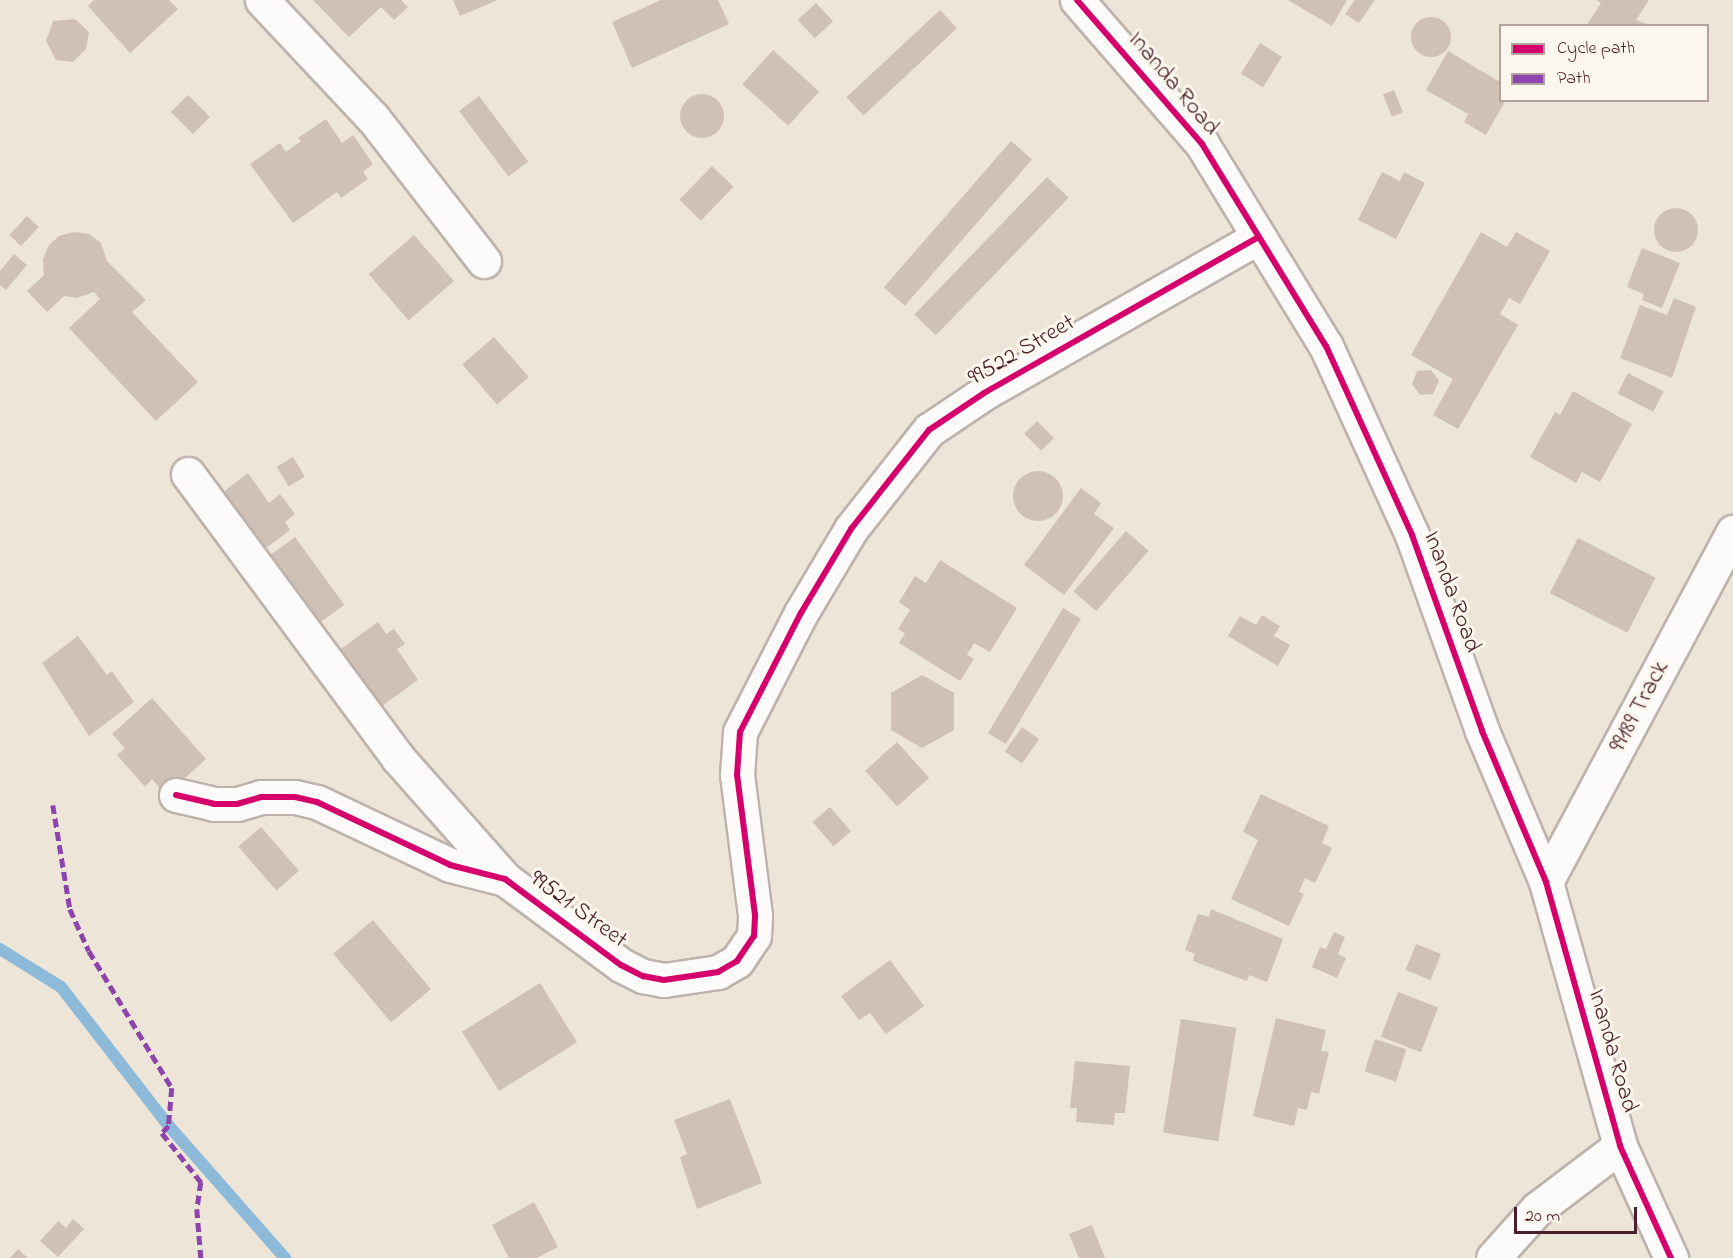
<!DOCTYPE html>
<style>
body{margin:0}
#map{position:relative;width:1733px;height:1258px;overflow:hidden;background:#ede5d7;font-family:"Indie Flower",sans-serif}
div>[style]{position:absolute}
.stream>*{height:12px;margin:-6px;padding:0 6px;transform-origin:6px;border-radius:6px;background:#8ebad9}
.building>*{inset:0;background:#d0c1b7;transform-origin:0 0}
.round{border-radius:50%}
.roads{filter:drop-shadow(2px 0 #bdb3ac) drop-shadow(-2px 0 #bdb3ac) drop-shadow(0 2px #bdb3ac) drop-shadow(0 -2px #bdb3ac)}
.street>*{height:33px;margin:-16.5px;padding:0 16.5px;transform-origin:16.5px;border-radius:16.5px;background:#fcfbf9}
.secondary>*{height:33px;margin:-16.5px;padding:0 16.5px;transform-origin:16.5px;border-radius:16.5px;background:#fcfbf9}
.quiet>*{height:4.5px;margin-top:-2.25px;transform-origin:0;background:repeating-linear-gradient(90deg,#8e44ad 0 9px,transparent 0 13.5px)}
.cycleway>*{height:6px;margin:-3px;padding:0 3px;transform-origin:3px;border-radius:3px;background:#d6006c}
span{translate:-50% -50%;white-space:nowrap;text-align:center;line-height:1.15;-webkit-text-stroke:6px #fbf7ec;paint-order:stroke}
.street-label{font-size:24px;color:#4a1f2b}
.legend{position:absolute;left:1499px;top:24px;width:210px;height:78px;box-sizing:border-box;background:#fbf7ec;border:2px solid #b4a19f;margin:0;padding:8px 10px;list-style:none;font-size:18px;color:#4a1f2b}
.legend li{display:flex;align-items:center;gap:12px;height:30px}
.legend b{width:30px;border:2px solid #b4a19f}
.scale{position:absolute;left:1514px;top:1207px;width:123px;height:27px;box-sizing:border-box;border:3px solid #4a1f2b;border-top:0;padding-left:8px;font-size:18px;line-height:21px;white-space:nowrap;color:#4a1f2b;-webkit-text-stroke:4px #fbf7ec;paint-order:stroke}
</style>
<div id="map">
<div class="stream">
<i style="left:0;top:949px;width:72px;rotate:31.9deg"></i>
<i style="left:61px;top:987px;width:176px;rotate:52.2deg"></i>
<i style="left:169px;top:1126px;width:176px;rotate:48.7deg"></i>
</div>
<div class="building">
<i style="clip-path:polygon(94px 0,169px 0,178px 9px,130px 53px,88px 6px)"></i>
<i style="clip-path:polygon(313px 0,401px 0,408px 7px,394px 20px,381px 7px,349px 37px)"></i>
<i style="clip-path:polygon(453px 0,498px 0,460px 16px)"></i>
<i style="clip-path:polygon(661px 0,718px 0,729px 24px,632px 68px,612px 22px)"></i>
<i style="clip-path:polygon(1288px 0,1347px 0,1332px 26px)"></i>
<i style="clip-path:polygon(1355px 0,1375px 0,1359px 23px,1345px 14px)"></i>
<i style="clip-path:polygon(1596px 0,1649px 0,1636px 20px,1652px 26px,1586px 26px,1601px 3px)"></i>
<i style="left:816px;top:3px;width:25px;height:25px;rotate:47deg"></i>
<i style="left:940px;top:10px;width:25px;height:128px;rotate:47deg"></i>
<i class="round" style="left:1411px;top:17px;width:40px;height:40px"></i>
<i style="clip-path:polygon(75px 19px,89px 32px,86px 49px,73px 62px,56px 60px,46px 41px,53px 21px)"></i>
<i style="left:1260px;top:43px;width:26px;height:36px;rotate:32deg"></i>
<i style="left:773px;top:50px;width:62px;height:46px;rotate:42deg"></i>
<i style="clip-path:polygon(1448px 51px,1500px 82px,1500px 100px,1506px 100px,1486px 135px,1464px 122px,1468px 114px,1426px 90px)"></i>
<i style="left:1394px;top:90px;width:24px;height:12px;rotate:68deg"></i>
<i class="round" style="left:680px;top:94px;width:44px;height:44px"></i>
<i style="left:188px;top:95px;width:31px;height:24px;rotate:45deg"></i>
<i style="left:479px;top:96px;width:82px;height:25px;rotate:53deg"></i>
<i style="clip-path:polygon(326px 119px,342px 143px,353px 135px,373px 164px,363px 172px,368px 179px,341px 198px,337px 192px,293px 223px,250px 164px,280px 143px,286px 152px,301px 141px,298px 138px)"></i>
<i style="left:1011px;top:141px;width:28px;height:194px;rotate:41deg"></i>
<i style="left:712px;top:166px;width:30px;height:47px;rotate:44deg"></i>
<i style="clip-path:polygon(1382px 172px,1400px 181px,1404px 172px,1425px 183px,1396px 239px,1358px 220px)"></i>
<i style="left:1047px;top:177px;width:30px;height:191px;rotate:44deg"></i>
<i class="round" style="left:1654px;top:208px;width:44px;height:44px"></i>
<i style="left:27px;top:216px;width:16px;height:26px;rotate:43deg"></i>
<i style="clip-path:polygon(74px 232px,89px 234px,101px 243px,107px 261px,146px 300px,132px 312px,198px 382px,156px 421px,69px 328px,100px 299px,94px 292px,77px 298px,64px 296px,47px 312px,27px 291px,44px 275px,43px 259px,49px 245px,59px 236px)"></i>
<i style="clip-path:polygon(1481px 232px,1507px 247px,1516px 232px,1550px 251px,1520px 304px,1509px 298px,1500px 314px,1518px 325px,1458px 429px,1433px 415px,1453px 379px,1411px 355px)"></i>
<i style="left:414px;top:235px;width:61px;height:60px;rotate:49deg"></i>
<i style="clip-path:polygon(1642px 248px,1680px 263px,1662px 308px,1642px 300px,1644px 294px,1627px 287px)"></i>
<i style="clip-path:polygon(14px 254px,27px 265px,6px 290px,0 285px,0 271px)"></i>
<i style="clip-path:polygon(1674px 298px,1696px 307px,1672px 378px,1620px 358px,1640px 305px,1667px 315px)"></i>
<i style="left:494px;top:337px;width:53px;height:42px;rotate:49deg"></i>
<i style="clip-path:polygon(1431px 370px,1439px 381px,1433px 394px,1420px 395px,1412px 384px,1417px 371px)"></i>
<i style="left:1628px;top:373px;width:40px;height:23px;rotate:27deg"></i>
<i style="clip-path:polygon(1573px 391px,1632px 424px,1600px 482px,1582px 472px,1576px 483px,1530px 457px,1555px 412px,1560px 415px)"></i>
<i style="left:1037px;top:421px;width:24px;height:18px;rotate:45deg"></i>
<i style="left:293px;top:457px;width:23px;height:19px;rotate:59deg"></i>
<i class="round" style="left:1013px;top:471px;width:50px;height:50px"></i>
<i style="clip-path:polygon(248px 473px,269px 503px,280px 494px,295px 514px,285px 522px,290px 530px,261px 552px,219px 495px)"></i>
<i style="clip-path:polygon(1081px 488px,1101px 503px,1094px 514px,1114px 528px,1064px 595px,1024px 565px)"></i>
<i style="left:1126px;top:531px;width:30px;height:80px;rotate:41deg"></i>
<i style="left:295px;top:537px;width:84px;height:36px;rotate:54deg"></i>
<i style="left:1578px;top:538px;width:87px;height:62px;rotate:27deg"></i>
<i style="clip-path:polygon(940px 560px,1017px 608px,990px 652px,974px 643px,967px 655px,974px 659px,960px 681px,899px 643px,905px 633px,898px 629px,910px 610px,899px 602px,915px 576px,926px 583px)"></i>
<i style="left:1063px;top:608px;width:21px;height:146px;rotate:31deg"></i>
<i style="clip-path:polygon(1262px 615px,1280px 626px,1274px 636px,1290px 645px,1278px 666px,1228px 636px,1240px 616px,1256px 625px)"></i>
<i style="clip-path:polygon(378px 622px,386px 634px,394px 629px,405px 644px,397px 649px,418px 680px,379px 708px,338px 651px)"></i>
<i style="clip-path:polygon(78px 636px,107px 675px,112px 671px,134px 702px,89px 736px,42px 663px)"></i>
<i style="clip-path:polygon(922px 675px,954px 693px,954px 730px,922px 748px,891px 730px,891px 693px)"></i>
<i style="clip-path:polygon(152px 698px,206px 759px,166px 795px,152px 779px,145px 787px,117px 755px,125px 748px,112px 734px)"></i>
<i style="left:1022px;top:727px;width:21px;height:30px;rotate:35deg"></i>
<i style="left:897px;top:742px;width:48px;height:43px;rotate:48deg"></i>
<i style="clip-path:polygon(1261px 794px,1329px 826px,1322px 843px,1332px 848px,1315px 883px,1305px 878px,1299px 892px,1304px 894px,1289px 926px,1231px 899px,1258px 840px,1243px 832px)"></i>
<i style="left:830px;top:807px;width:32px;height:23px;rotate:49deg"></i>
<i style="left:261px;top:827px;width:58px;height:30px;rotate:49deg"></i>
<i style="clip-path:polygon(1211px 909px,1283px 939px,1267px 982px,1249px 975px,1247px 981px,1193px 961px,1195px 954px,1185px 950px,1198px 914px,1209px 917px)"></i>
<i style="left:373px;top:920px;width:90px;height:52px;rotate:50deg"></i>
<i style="clip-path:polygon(1334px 932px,1345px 937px,1338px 954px,1346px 958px,1337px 978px,1312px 967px,1320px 947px,1326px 949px)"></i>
<i style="left:1416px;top:944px;width:27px;height:28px;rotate:22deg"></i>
<i style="clip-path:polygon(890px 960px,924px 1006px,886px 1034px,870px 1013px,859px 1020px,841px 996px)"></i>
<i style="left:540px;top:983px;width:70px;height:92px;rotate:58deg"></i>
<i style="left:1398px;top:992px;width:43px;height:48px;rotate:21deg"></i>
<i style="clip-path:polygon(1276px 1018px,1326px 1030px,1321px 1051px,1329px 1052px,1319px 1094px,1311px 1092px,1307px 1110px,1298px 1108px,1294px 1126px,1253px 1116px)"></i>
<i style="left:1181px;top:1019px;width:56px;height:115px;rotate:9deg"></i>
<i style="left:1375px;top:1039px;width:33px;height:34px;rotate:18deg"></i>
<i style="clip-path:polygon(1075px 1061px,1130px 1066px,1125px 1113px,1115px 1113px,1114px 1125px,1076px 1122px,1077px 1108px,1070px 1108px)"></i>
<i style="clip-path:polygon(730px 1099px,762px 1183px,697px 1209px,680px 1157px,687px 1154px,674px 1120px)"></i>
<i style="clip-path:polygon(534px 1202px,558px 1247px,537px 1258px,509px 1258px,492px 1225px)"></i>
<i style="clip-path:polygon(73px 1219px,84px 1229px,58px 1257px,40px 1241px,58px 1221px,66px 1228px)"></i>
<i style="clip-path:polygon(1092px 1225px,1105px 1258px,1079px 1258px,1069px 1234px)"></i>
<i style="clip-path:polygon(18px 1249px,28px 1258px,10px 1258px)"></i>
</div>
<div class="roads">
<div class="street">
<i style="left:262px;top:0;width:162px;rotate:46.8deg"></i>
<i style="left:373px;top:118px;width:181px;rotate:52.2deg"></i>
<i style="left:188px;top:474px;width:353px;rotate:53.5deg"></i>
<i style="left:398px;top:758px;width:162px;rotate:48.5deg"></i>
<i style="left:176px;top:795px;width:39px;rotate:13deg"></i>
<i style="left:214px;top:804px;width:23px"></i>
<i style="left:237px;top:804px;width:25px;rotate:-16deg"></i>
<i style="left:261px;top:797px;width:34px"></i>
<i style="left:295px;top:797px;width:23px;rotate:13deg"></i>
<i style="left:317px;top:802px;width:147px;rotate:25.3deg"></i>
<i style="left:450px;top:865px;width:57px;rotate:14.3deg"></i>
<i style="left:505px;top:879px;width:144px;rotate:36.6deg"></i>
<i style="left:621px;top:965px;width:25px;rotate:27deg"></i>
<i style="left:643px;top:976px;width:21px;rotate:11deg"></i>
<i style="left:664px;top:980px;width:55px;rotate:-8.4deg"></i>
<i style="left:718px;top:972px;width:22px;rotate:-30deg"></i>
<i style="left:737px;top:961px;width:30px;rotate:-56deg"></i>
<i style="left:754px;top:936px;width:21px;rotate:-87deg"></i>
<i style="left:755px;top:915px;width:141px;rotate:-97.3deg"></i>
<i style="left:737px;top:775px;width:43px;rotate:-86deg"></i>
<i style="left:740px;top:732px;width:134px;rotate:-62.9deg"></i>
<i style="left:801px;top:613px;width:98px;rotate:-59.2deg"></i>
<i style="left:851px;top:529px;width:126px;rotate:-51.8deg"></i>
<i style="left:929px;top:430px;width:66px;rotate:-33.9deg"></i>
<i style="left:984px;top:393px;width:316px;rotate:-29.6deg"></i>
<i style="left:1546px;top:882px;width:397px;rotate:-61.9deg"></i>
</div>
<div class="secondary">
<i style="left:1077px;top:0;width:191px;rotate:49deg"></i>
<i style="left:1202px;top:144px;width:237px;rotate:58.5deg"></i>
<i style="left:1326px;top:346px;width:208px;rotate:65.5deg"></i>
<i style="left:1412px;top:535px;width:208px;rotate:70.3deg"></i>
<i style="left:1482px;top:731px;width:164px;rotate:67deg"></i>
<i style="left:1546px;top:882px;width:274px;rotate:74.3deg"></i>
<i style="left:1620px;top:1146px;width:123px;rotate:65.5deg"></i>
<i style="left:1493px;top:1258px;width:66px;rotate:-48.1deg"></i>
<i style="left:1537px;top:1209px;width:104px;rotate:-37.2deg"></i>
</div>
</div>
<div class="quiet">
<i style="left:53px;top:805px;width:105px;rotate:80.7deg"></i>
<i style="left:70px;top:909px;width:46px;rotate:65.7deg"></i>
<i style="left:89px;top:951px;width:160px;rotate:58.8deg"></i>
<i style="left:172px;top:1088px;width:38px;rotate:95deg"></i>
<i style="left:169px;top:1126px;width:10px;rotate:135deg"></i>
<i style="left:162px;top:1133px;width:63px;rotate:51.5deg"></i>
<i style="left:201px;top:1182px;width:27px;rotate:98deg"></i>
<i style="left:197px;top:1209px;width:49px;rotate:85.3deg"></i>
</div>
<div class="cycleway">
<i style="left:1077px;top:0;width:191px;rotate:49deg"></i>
<i style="left:1202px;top:144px;width:237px;rotate:58.5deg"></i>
<i style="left:1326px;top:346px;width:208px;rotate:65.5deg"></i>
<i style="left:1412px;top:535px;width:208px;rotate:70.3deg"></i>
<i style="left:1482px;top:731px;width:164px;rotate:67deg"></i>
<i style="left:1546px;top:882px;width:274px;rotate:74.3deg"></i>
<i style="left:1620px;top:1146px;width:123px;rotate:65.5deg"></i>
<i style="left:176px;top:795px;width:39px;rotate:13deg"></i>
<i style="left:214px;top:804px;width:23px"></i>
<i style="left:237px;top:804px;width:25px;rotate:-16deg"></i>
<i style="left:261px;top:797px;width:34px"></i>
<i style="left:295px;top:797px;width:23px;rotate:13deg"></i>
<i style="left:317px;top:802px;width:147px;rotate:25.3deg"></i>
<i style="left:450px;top:865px;width:57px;rotate:14.3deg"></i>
<i style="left:505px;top:879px;width:144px;rotate:36.6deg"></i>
<i style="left:621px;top:965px;width:25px;rotate:27deg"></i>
<i style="left:643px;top:976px;width:21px;rotate:11deg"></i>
<i style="left:664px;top:980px;width:55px;rotate:-8.4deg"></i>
<i style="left:718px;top:972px;width:22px;rotate:-30deg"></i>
<i style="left:737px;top:961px;width:30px;rotate:-56deg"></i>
<i style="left:754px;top:936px;width:21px;rotate:-87deg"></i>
<i style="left:755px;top:915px;width:141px;rotate:-97.3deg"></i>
<i style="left:737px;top:775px;width:43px;rotate:-86deg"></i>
<i style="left:740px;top:732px;width:134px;rotate:-62.9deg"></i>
<i style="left:801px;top:613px;width:98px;rotate:-59.2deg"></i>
<i style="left:851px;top:529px;width:126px;rotate:-51.8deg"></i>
<i style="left:929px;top:430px;width:66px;rotate:-33.9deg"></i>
<i style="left:984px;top:393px;width:316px;rotate:-29.6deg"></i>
</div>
<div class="street-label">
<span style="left:1173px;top:84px;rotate:50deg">Inanda Road</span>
<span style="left:1022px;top:351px;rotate:-30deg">99522 Street</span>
<span style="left:1451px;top:592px;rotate:70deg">Inanda Road</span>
<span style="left:1640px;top:707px;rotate:-62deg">99189 Track</span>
<span style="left:578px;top:910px;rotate:36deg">99521 Street</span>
<span style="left:1612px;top:1051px;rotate:74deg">Inanda Road</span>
</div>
<ul class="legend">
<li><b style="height:8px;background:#d6006c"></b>Cycle path</li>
<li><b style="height:8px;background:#8e44ad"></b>Path</li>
</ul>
<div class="scale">20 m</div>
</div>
